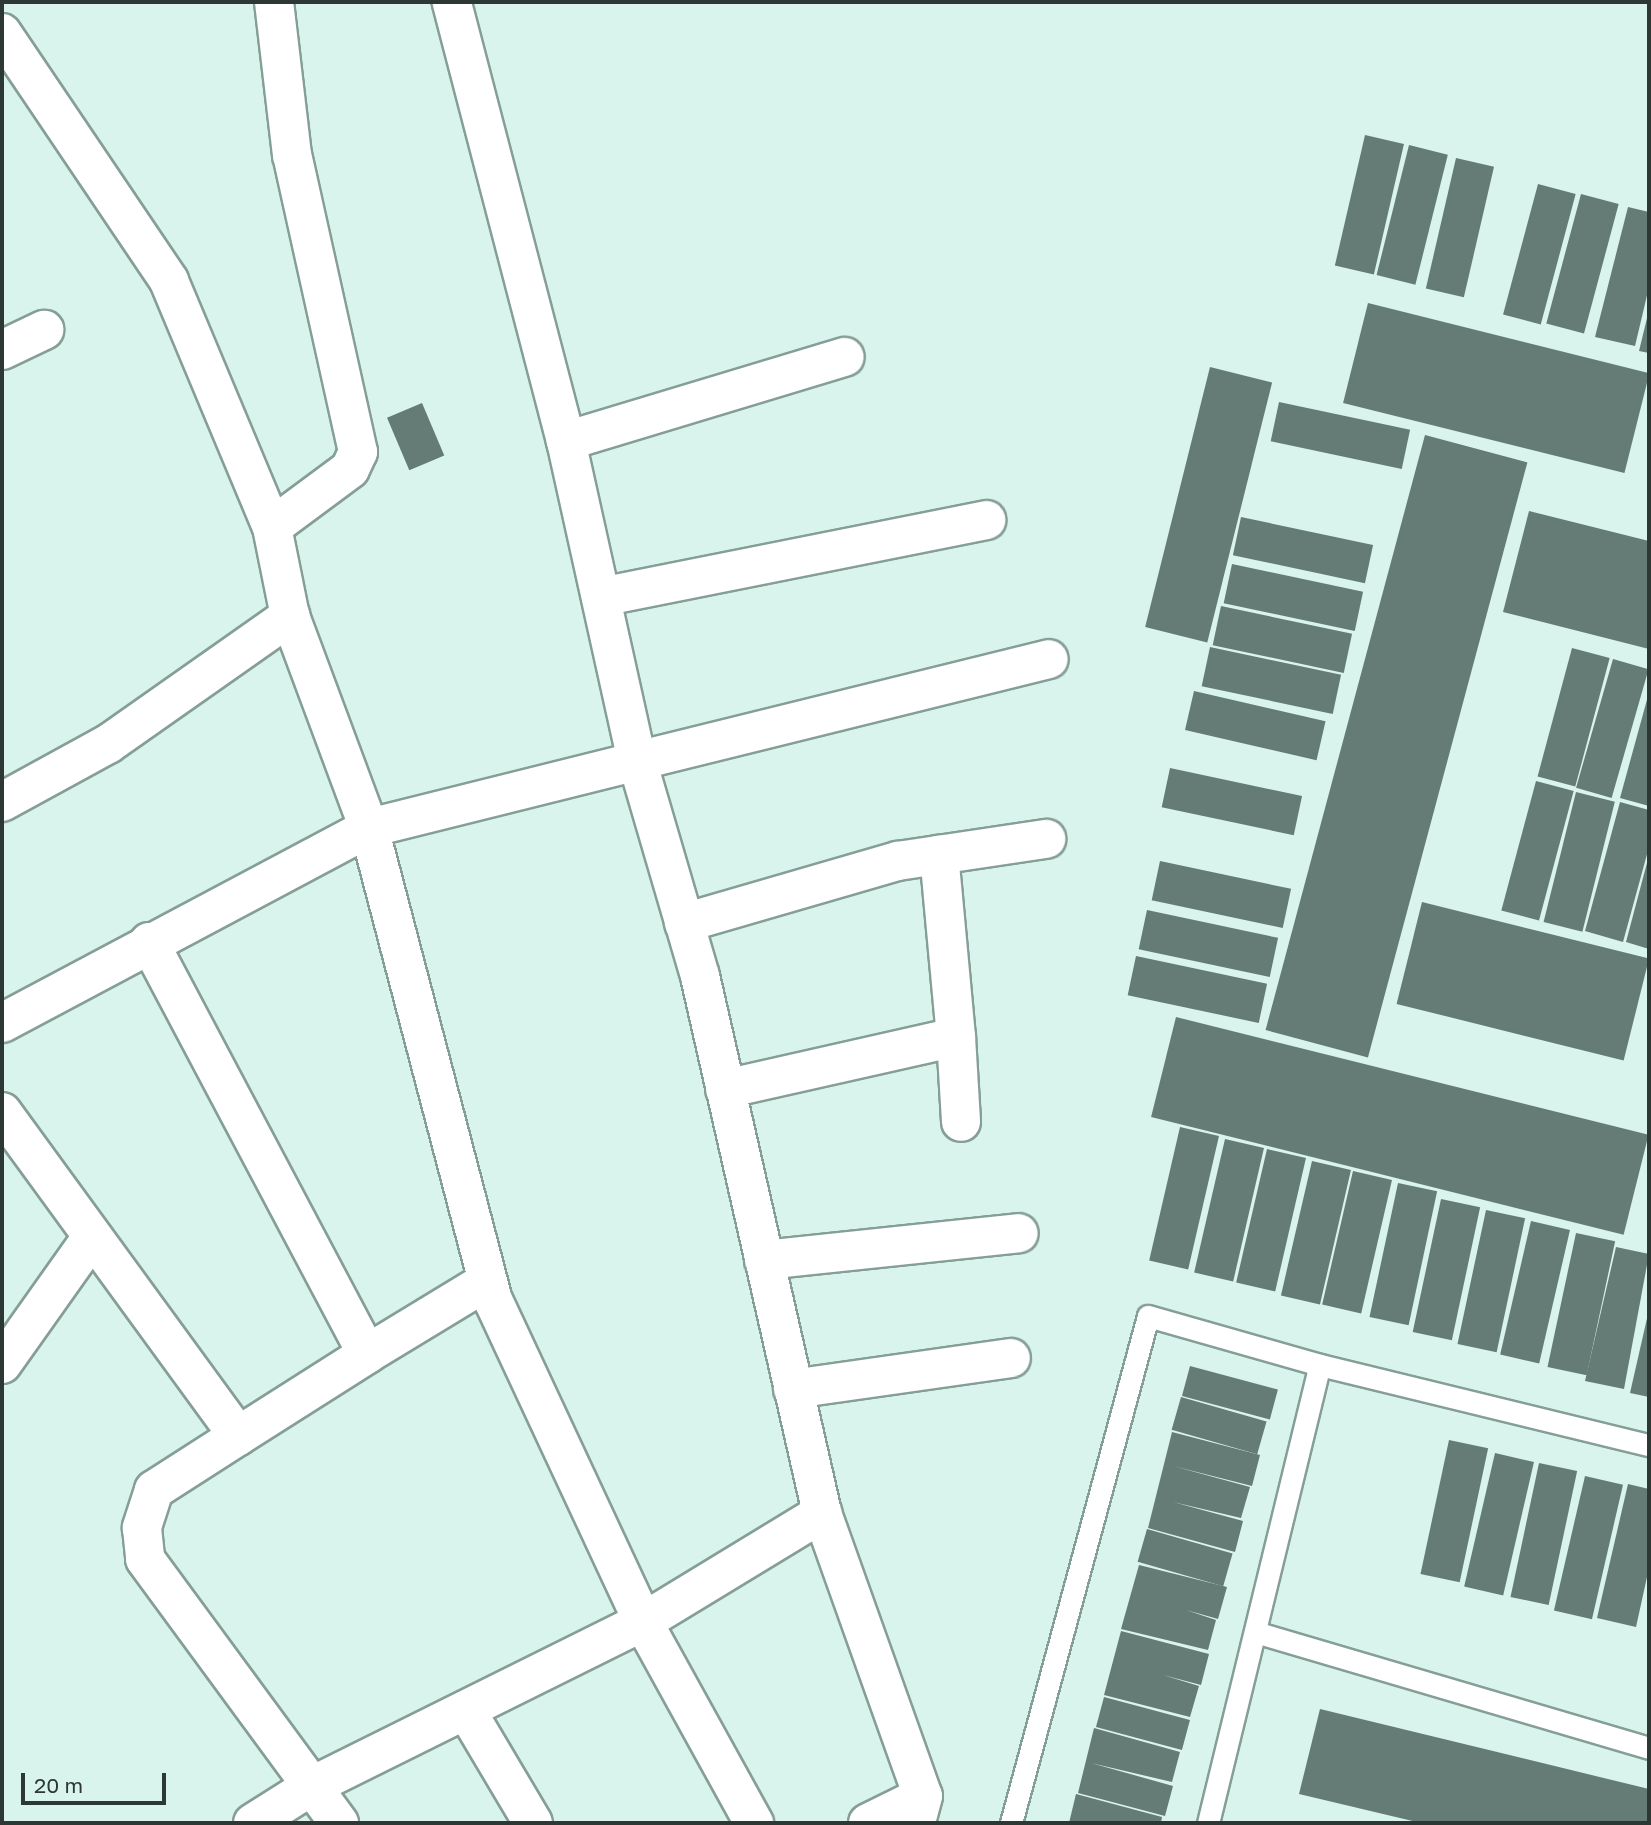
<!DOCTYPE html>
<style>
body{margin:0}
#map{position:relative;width:1651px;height:1825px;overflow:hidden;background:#d9f4ec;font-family:"Golos Text",sans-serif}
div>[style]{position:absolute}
.building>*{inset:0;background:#647c75;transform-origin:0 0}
.roads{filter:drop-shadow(2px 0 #859e97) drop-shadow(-2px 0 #859e97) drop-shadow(0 2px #859e97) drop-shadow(0 -2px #859e97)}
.lane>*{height:21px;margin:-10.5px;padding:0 10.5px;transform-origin:10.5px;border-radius:10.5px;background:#fff}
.street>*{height:38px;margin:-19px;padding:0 19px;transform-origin:19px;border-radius:19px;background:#fff}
span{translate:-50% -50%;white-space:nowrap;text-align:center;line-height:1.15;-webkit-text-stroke:7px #d9f4ec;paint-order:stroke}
.frame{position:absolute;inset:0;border:4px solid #2d3734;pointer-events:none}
.scale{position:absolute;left:21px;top:1773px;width:145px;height:32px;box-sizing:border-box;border:4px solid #2d3734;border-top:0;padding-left:9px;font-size:21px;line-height:24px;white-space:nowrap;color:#2d3734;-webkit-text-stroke:5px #d9f4ec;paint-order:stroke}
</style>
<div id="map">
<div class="building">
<i style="left:1365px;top:135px;width:40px;height:134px;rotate:13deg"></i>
<i style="left:1409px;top:145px;width:40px;height:134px;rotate:14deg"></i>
<i style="left:1456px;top:158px;width:39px;height:134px;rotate:13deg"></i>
<i style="left:1538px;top:184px;width:39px;height:135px;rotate:15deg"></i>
<i style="left:1581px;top:194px;width:39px;height:134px;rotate:15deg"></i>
<i style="clip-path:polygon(1628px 207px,1649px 212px,1649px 287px,1635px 346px,1595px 337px)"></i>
<i style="left:1368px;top:303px;width:290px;height:103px;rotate:14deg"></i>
<i style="clip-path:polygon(1648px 314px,1649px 314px,1649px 353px,1639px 351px)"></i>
<i style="left:1210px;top:367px;width:64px;height:268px;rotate:14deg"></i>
<i style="left:1279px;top:402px;width:134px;height:40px;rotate:12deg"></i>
<i style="left:422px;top:403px;width:57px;height:38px;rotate:67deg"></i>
<i style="left:1425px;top:435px;width:106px;height:616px;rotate:15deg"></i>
<i style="clip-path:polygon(1529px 511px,1649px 541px,1649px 649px,1503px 612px)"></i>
<i style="left:1241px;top:517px;width:135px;height:39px;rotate:12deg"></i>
<i style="left:1232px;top:564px;width:134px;height:40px;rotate:12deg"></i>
<i style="left:1221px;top:606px;width:134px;height:40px;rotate:12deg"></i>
<i style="left:1210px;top:647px;width:134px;height:40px;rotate:12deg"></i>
<i style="left:1572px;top:648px;width:39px;height:133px;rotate:15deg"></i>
<i style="left:1613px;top:659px;width:37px;height:134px;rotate:16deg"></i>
<i style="left:1194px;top:691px;width:135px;height:40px;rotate:13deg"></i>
<i style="clip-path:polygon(1648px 696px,1649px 696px,1649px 806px,1620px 798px)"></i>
<i style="left:1170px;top:768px;width:135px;height:40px;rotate:12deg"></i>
<i style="left:1536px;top:781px;width:39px;height:134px;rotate:15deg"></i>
<i style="left:1576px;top:792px;width:40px;height:134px;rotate:14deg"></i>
<i style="clip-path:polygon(1620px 802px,1649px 810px,1649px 847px,1623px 942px,1585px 931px)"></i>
<i style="clip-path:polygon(1648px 859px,1649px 859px,1649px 949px,1626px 942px)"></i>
<i style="left:1160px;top:861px;width:134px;height:40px;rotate:12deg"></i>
<i style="left:1422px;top:902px;width:234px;height:105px;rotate:14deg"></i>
<i style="left:1147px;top:910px;width:134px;height:40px;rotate:12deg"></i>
<i style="left:1136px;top:956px;width:134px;height:40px;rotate:12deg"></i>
<i style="left:1176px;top:1017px;width:487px;height:103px;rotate:14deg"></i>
<i style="left:1180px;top:1127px;width:40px;height:137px;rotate:13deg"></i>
<i style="left:1225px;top:1139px;width:40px;height:137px;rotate:13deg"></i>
<i style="left:1267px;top:1149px;width:40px;height:137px;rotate:13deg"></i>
<i style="left:1312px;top:1161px;width:40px;height:138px;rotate:13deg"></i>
<i style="left:1353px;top:1171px;width:40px;height:137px;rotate:13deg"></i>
<i style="left:1398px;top:1183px;width:40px;height:137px;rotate:12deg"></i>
<i style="left:1441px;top:1199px;width:40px;height:136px;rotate:12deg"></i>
<i style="left:1486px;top:1210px;width:40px;height:137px;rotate:12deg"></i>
<i style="left:1531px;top:1221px;width:40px;height:137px;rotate:13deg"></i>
<i style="left:1576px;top:1233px;width:40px;height:137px;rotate:12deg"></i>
<i style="clip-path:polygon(1616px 1247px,1649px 1254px,1624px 1389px,1585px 1381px)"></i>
<i style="clip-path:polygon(1648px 1314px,1649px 1314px,1649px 1397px,1630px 1393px)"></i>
<i style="left:1190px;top:1366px;width:91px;height:31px;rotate:15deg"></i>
<i style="left:1181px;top:1397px;width:89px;height:34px;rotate:16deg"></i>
<i style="clip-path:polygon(1172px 1432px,1260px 1455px,1252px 1486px,1173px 1466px,1250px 1487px,1241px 1518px,1173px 1502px,1243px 1521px,1235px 1552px,1148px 1528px)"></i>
<i style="left:1449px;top:1440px;width:40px;height:137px;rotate:12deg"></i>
<i style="left:1495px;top:1453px;width:40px;height:137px;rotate:13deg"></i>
<i style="left:1539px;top:1463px;width:39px;height:137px;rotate:12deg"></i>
<i style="left:1585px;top:1476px;width:39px;height:138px;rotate:13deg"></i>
<i style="clip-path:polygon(1628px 1484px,1649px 1489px,1649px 1568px,1636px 1627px,1597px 1618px)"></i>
<i style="left:1147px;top:1529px;width:89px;height:34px;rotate:16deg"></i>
<i style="clip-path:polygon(1139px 1565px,1227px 1587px,1218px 1619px,1186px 1610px,1216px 1620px,1208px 1650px,1121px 1629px)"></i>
<i style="clip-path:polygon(1121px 1631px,1209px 1654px,1201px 1685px,1163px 1675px,1199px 1686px,1190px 1717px,1104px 1695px)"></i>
<i style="left:1104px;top:1697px;width:89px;height:31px;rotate:15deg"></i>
<i style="clip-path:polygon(1320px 1709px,1649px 1789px,1649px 1823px,1421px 1823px,1299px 1794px)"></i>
<i style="clip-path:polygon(1094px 1728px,1180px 1752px,1172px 1782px,1091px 1763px,1173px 1786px,1165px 1816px,1078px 1793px)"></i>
<i style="clip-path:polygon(1076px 1794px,1162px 1817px,1161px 1823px,1069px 1823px)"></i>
</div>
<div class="roads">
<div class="lane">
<i style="left:1255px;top:1632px;width:411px;rotate:16.4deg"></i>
<i style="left:1011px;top:1823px;width:525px;rotate:-74.88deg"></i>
<i style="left:1148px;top:1316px;width:179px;rotate:15.9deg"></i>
<i style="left:1208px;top:1823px;width:471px;rotate:-76.3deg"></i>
<i style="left:1320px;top:1365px;width:339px;rotate:13.7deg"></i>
</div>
<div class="street">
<i style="left:2px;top:33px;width:299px;rotate:56deg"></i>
<i style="left:169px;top:281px;width:267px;rotate:67.3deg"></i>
<i style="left:272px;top:527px;width:91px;rotate:78.6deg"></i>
<i style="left:290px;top:616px;width:226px;rotate:69.6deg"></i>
<i style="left:369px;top:828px;width:488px;rotate:75.3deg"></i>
<i style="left:493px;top:1300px;width:355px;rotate:65deg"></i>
<i style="left:643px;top:1622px;width:230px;rotate:61.1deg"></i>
<i style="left:2px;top:350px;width:47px;rotate:-25.5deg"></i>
<i style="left:566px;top:441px;width:291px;rotate:-16.8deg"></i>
<i style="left:272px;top:527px;width:97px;rotate:-36.6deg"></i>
<i style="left:350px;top:469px;width:19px;rotate:-65deg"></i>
<i style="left:358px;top:452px;width:304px;rotate:-102.5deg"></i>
<i style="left:292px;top:155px;width:154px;rotate:-96.7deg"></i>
<i style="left:601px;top:597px;width:393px;rotate:-11.3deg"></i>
<i style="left:2px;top:802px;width:121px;rotate:-28.7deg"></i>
<i style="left:108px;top:744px;width:223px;rotate:-35.1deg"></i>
<i style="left:684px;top:923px;width:223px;rotate:-16.2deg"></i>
<i style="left:898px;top:861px;width:150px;rotate:-8.5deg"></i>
<i style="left:149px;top:942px;width:466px;rotate:62.1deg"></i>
<i style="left:367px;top:1354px;width:140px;rotate:-31.3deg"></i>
<i style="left:2px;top:1023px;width:416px;rotate:-28deg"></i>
<i style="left:369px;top:828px;width:276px;rotate:-14deg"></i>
<i style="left:637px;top:761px;width:328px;rotate:-102.5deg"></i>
<i style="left:566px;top:441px;width:454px;rotate:-104.6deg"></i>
<i style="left:956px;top:1037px;width:85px;rotate:86.6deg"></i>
<i style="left:725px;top:1089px;width:237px;rotate:-12.7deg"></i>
<i style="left:956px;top:1037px;width:183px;rotate:-95.3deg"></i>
<i style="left:2px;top:1112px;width:401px;rotate:53.9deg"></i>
<i style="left:238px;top:1436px;width:153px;rotate:-32.4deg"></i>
<i style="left:764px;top:1260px;width:256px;rotate:-6deg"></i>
<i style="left:2px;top:1364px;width:156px;rotate:-54.7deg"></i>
<i style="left:793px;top:1389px;width:220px;rotate:-8.1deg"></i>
<i style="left:238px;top:1436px;width:100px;rotate:147.3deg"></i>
<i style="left:154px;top:1490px;width:40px;rotate:108deg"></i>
<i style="left:142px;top:1528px;width:31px;rotate:84deg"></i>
<i style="left:145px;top:1559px;width:328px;rotate:53.7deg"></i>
<i style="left:822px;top:1513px;width:551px;rotate:-102.8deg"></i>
<i style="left:700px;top:976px;width:224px;rotate:-106.3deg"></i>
<i style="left:637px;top:761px;width:424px;rotate:-13.9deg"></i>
<i style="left:466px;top:1710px;width:131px;rotate:59.3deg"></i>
<i style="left:253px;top:1823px;width:67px;rotate:-32.3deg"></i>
<i style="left:310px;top:1787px;width:372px;rotate:-26.4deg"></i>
<i style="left:643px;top:1622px;width:210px;rotate:-31.3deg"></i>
<i style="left:822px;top:1513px;width:300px;rotate:70.4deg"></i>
<i style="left:868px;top:1823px;width:61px;rotate:-26.1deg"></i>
<i style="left:923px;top:1796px;width:28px;rotate:105deg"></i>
</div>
</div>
<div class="frame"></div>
<div class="scale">20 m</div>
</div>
